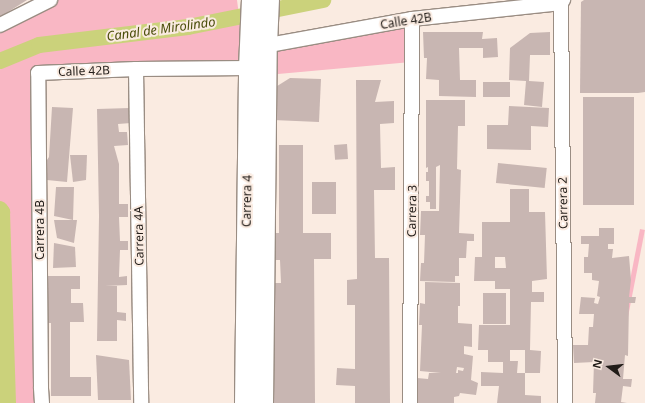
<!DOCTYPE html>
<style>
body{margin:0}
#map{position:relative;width:645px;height:403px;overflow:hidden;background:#faebe1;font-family:"Noto Sans",sans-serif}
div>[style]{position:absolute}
.green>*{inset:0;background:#f9b7c4;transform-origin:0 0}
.canal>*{height:16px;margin:-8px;padding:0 8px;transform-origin:8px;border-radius:8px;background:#cbd27b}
.building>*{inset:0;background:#c8b6b2;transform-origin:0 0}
.roads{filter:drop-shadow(1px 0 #9a8d83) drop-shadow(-1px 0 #9a8d83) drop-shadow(0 1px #9a8d83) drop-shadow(0 -1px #9a8d83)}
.minor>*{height:14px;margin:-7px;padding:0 7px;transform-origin:7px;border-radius:7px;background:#fff}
.secondary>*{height:20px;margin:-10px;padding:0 10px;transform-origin:10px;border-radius:10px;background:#fff}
span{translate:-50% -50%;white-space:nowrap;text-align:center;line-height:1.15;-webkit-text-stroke:4px #faebe1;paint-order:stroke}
.street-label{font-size:12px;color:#211c18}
.water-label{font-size:13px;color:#4b4e0b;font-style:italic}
.north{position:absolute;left:589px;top:347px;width:40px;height:40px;-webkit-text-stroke:3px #faebe1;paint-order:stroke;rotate:285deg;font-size:11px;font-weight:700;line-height:16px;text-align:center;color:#211c18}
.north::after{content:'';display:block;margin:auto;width:14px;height:18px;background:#211c18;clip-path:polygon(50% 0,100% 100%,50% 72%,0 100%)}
</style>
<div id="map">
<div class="green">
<i style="clip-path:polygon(53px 0,237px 0,246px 70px,32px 73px,34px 403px,0 403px,0 28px)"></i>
<i style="clip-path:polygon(411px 20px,411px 62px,267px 75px,267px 46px)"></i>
<i style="left:640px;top:229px;width:5px;height:174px;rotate:11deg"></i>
</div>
<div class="canal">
<i style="left:0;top:61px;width:42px;rotate:-22.3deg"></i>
<i style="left:39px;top:45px;width:150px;rotate:-6.9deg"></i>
<i style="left:188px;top:27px;width:138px;rotate:-11.3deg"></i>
<i style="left:0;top:209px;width:4px;rotate:56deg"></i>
<i style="left:2px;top:212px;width:191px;rotate:88.2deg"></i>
</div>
<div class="building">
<i style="clip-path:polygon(0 0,27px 0,0 17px)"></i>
<i style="clip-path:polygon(584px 0,645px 0,645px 92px,638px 93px,580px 93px,581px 2px)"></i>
<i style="clip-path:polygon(423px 32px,483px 32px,482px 39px,497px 38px,498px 57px,483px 58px,483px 48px,459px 48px,460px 80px,476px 80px,476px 97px,439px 96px,439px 80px,426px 79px,427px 58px,424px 58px)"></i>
<i style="clip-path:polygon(550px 32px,550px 55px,530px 55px,529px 81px,544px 82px,542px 107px,524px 105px,526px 81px,509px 80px,510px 48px,530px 33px)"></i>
<i style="clip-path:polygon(290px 78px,321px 79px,319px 122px,273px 120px,274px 88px)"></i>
<i style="clip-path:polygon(356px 80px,381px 80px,375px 102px,394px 101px,394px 123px,380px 124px,381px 168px,395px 167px,395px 190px,374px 190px,375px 258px,389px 258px,390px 403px,355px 403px,355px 386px,336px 385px,337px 368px,355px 369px,355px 305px,347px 305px,347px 280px,357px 279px)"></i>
<i style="left:483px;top:82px;width:27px;height:15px"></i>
<i style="left:583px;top:97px;width:51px;height:108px"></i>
<i style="clip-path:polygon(426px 100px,465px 100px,465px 126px,458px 126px,457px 169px,461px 170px,459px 233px,474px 234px,474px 241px,467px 241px,466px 258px,459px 258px,459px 276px,455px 276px,455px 282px,420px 281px,421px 263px,424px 263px,425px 235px,420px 235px,421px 211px,439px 211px,440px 165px,436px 167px,436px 209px,430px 209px,430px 202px,426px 202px,426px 196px,429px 196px,429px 181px,426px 181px,426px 172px,428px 172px,428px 167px,426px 168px)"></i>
<i style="clip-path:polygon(509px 106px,549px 108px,548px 127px,531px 126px,531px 150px,487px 149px,487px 125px,508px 125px)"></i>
<i style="clip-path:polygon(52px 107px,73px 108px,67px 182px,47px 180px,47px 160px,49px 157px)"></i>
<i style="clip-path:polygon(130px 108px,131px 123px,118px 124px,119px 132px,127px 132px,128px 145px,114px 146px,119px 164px,119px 204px,128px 204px,128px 217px,119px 217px,120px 241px,128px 241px,128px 250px,120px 250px,119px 277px,127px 276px,127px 285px,105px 286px,117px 286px,117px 312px,126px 313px,126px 321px,117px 320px,117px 341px,97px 341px,99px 216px,97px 109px)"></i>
<i style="left:347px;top:144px;width:15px;height:13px;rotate:86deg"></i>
<i style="clip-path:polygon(279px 145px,303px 145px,303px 233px,331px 233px,331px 259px,314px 259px,315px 403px,271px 403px,270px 283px,281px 283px,280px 260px,268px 260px,268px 233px,279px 233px)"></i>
<i style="clip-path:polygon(70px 155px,87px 155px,86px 180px,73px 182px)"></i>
<i style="left:498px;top:163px;width:49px;height:20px;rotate:6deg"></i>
<i style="left:312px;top:182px;width:24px;height:32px"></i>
<i style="clip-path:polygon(56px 187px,74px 187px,73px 220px,77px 220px,74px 243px,57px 238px,54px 220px,73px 220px,54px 216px)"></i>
<i style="clip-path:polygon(evenodd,510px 189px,529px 189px,529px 212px,545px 212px,547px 279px,532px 281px,532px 292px,544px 292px,544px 302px,531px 302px,530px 350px,541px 351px,540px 373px,525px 373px,525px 350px,510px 350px,510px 361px,518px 361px,517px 373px,525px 373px,525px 395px,541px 396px,541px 403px,497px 403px,499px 386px,481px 386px,481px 372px,503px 373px,503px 362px,488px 362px,488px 350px,478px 350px,479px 325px,510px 325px,510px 289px,495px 289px,495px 281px,474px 281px,475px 257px,482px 257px,482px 222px,510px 222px,510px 189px,495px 257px,505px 257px,506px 268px,495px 268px,495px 257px)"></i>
<i style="clip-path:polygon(599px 228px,614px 228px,614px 244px,608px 244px,608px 249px,613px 249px,612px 258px,629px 256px,631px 280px,629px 297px,636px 297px,635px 303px,629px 303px,628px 356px,625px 355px,623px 379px,632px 379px,631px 387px,623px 386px,621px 402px,627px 403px,595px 403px,596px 393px,593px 393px,594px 362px,574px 363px,573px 345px,588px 345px,589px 327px,593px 327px,594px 314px,579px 314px,581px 297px,595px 298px,594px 303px,598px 304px,600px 297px,597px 296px,599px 281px,592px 280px,592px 273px,584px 273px,584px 257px,588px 257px,589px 244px,581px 244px,581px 236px,599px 236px)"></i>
<i style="clip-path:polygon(54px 243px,75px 247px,76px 267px,53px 268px)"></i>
<i style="clip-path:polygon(45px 276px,80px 276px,80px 289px,71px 289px,71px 303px,83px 303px,84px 322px,70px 322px,70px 377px,91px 377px,91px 396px,51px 396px,51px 323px,45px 323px)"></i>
<i style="clip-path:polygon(evenodd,425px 282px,460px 283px,460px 306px,458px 306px,458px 323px,472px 324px,472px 347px,464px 346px,464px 354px,473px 356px,471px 380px,478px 383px,476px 395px,460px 393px,459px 396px,454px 397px,454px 403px,417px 403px,417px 378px,428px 379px,429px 373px,441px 373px,420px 371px,422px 325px,419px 325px,420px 303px,425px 304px,425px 282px,457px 367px,464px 368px,463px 371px,458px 370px,458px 373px,456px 373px,457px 367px)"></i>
<i style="left:483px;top:293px;width:23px;height:31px"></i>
<i style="clip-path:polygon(96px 355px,129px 360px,131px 400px,98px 400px)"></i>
</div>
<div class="roads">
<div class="minor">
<i style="left:561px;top:3px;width:400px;rotate:89.4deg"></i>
<i style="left:0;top:25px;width:56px;rotate:-26.6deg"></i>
<i style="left:258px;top:47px;width:157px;rotate:-10.3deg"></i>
<i style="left:412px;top:19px;width:150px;rotate:-6.1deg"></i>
<i style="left:561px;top:3px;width:4px;rotate:-56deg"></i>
<i style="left:136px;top:69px;width:334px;rotate:89.1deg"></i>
<i style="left:42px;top:403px;width:16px;rotate:-94deg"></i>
<i style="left:41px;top:387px;width:314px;rotate:-90.5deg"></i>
<i style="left:38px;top:73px;width:98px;rotate:-2.3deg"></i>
<i style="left:136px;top:69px;width:113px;rotate:-0.5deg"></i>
<i style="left:410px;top:403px;width:384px;rotate:-89.7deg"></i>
</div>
<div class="secondary">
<i style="left:245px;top:403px;width:335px;rotate:-89.3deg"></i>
<i style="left:249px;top:68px;width:68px;rotate:-87.5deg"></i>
<i style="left:263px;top:403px;width:358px;rotate:-89.4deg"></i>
<i style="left:267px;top:45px;width:45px;rotate:-87.5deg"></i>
</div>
</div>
<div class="street-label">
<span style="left:406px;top:21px;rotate:-9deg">Calle 42B</span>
<span style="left:84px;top:71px;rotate:-2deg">Calle 42B</span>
<span style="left:247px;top:201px;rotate:-89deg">Carrera 4</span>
<span style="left:563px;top:203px;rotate:-91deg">Carrera 2</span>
<span style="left:412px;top:211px;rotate:-89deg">Carrera 3</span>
<span style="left:40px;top:230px;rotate:-90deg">Carrera 4B</span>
<span style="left:139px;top:236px;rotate:-91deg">Carrera 4A</span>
</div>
<div class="water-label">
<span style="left:161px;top:29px;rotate:-8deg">Canal de Mirolindo</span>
</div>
<div class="north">N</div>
</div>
